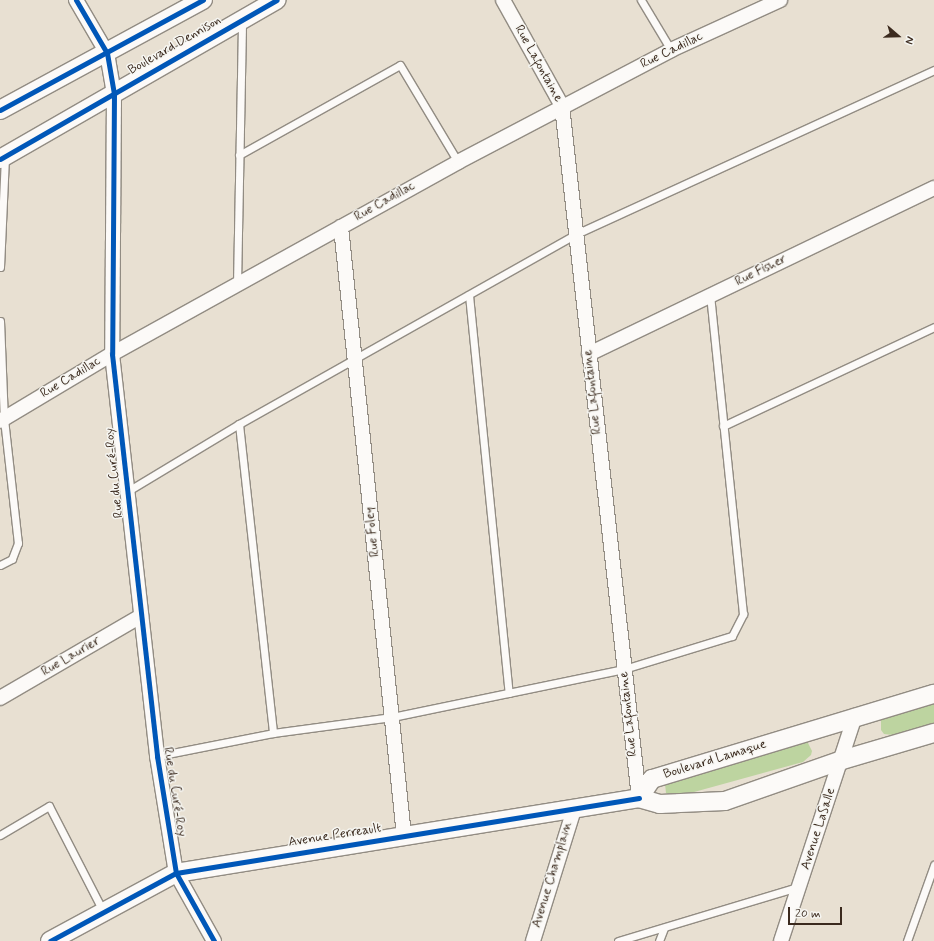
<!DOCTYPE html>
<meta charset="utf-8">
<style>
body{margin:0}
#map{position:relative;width:934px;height:941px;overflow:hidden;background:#e8e0d2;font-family:Mynerve,sans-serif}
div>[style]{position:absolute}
.green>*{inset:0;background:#bdd4a0}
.roads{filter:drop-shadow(1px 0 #928c83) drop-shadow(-1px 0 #928c83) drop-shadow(0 1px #928c83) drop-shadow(0 -1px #928c83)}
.service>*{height:7px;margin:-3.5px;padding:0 3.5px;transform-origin:3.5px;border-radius:3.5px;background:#fcfaf8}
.minor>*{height:14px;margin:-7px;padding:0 7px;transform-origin:7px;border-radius:7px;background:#fcfaf8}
.tertiary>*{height:18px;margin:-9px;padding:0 9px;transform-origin:9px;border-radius:9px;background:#fcfaf8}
.cycleway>*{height:5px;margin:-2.5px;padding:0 2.5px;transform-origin:2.5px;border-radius:2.5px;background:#0057b8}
span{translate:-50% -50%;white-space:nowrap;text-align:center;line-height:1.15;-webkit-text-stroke:3px #f6f6f2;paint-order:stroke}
.street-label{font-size:13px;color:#3b2a1e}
.north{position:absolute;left:878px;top:16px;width:40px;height:40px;-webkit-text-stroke:3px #f6f6f2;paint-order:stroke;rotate:110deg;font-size:11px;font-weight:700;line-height:16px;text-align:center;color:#3b2a1e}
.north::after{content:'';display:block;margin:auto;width:14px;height:18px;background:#3b2a1e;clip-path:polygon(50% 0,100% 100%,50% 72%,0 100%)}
.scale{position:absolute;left:788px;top:907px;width:54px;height:18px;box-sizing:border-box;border:2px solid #3b2a1e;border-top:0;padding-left:5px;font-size:12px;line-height:14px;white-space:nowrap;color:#3b2a1e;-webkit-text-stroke:3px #f6f6f2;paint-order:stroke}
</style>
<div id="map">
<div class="green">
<i style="clip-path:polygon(934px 701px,934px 723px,893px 735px,884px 734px,881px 730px,881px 719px)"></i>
<i style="clip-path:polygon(807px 741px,812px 751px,811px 755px,803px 762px,676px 797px,666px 793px,665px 784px)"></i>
</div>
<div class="roads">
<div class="service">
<i style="left:641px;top:0;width:58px;rotate:59deg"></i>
<i style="left:239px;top:155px;width:184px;rotate:-29.2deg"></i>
<i style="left:400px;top:65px;width:113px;rotate:59.1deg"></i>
<i style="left:0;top:267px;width:109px;rotate:-87.4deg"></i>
<i style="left:237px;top:285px;width:263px;rotate:-88.9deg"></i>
<i style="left:469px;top:295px;width:400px;rotate:84.3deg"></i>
<i style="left:0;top:321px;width:98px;rotate:87.7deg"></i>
<i style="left:4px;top:419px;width:125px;rotate:83.6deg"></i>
<i style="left:18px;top:543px;width:17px;rotate:111deg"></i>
<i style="left:12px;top:559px;width:13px;rotate:153deg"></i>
<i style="left:239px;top:424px;width:311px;rotate:83.7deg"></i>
<i style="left:723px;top:426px;width:233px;rotate:-25.1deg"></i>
<i style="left:128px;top:491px;width:130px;rotate:-31.1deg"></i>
<i style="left:239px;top:424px;width:387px;rotate:-29.4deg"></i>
<i style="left:576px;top:234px;width:394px;rotate:-24.6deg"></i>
<i style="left:157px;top:756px;width:118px;rotate:-11.2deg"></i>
<i style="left:273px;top:733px;width:120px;rotate:-7.7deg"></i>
<i style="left:392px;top:717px;width:237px;rotate:-11.7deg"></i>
<i style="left:624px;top:669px;width:113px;rotate:-17deg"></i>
<i style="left:732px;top:636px;width:25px;rotate:-63deg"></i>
<i style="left:743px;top:614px;width:321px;rotate:-95.9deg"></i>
<i style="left:0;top:835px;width:57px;rotate:-30.6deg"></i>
<i style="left:49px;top:806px;width:118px;rotate:62.8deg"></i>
<i style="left:618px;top:941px;width:188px;rotate:-16.7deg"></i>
<i style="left:659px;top:941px;width:14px;rotate:-69deg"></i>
<i style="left:907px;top:941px;width:81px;rotate:-70.4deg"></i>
</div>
<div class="minor">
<i style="left:76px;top:0;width:61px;rotate:59.7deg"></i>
<i style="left:107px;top:53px;width:42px;rotate:80.3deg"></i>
<i style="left:114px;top:94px;width:260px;rotate:90.4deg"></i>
<i style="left:112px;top:354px;width:405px;rotate:83.6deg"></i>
<i style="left:157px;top:756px;width:119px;rotate:80.8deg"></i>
<i style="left:176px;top:873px;width:78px;rotate:60.8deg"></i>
<i style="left:503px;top:0;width:121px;rotate:60.9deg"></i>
<i style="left:562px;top:106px;width:696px;rotate:83.65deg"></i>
<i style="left:341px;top:227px;width:612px;rotate:84.09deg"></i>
<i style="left:589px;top:354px;width:383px;rotate:-25.7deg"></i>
<i style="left:0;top:421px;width:131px;rotate:-30.9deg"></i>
<i style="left:112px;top:354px;width:396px;rotate:-29deg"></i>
<i style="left:458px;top:162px;width:241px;rotate:-27.7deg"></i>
<i style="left:671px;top:50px;width:120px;rotate:-24.6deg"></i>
<i style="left:0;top:698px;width:163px;rotate:-30.2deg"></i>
<i style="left:533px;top:941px;width:138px;rotate:-72.7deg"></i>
<i style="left:781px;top:941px;width:237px;rotate:-71.8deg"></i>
</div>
<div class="tertiary">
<i style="left:0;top:110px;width:231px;rotate:-28.5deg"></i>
<i style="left:0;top:159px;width:319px;rotate:-29.9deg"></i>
<i style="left:639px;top:798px;width:23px;rotate:-56deg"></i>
<i style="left:652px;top:779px;width:295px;rotate:-16.8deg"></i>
<i style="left:50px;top:941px;width:143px;rotate:-28.4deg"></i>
<i style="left:176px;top:873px;width:469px;rotate:-9.2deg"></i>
<i style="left:639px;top:798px;width:22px;rotate:16deg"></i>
<i style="left:660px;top:804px;width:65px;rotate:-2.6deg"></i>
<i style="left:725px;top:801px;width:124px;rotate:-19.3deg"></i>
<i style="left:842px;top:760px;width:96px;rotate:-16.4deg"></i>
</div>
</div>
<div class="cycleway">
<i style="left:76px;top:0;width:61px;rotate:59.7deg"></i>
<i style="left:107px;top:53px;width:42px;rotate:80.3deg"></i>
<i style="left:114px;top:94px;width:260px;rotate:90.4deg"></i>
<i style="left:112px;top:354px;width:405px;rotate:83.6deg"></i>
<i style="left:157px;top:756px;width:119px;rotate:80.8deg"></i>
<i style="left:176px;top:873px;width:78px;rotate:60.8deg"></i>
<i style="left:0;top:110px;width:231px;rotate:-28.5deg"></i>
<i style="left:0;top:159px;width:319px;rotate:-29.9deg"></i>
<i style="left:50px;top:941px;width:143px;rotate:-28.4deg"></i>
<i style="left:176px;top:873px;width:469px;rotate:-9.2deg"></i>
</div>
<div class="street-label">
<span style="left:175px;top:46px;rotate:-30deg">Boulevard Dennison</span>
<span style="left:672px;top:51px;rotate:-26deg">Rue Cadillac</span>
<span style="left:538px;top:64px;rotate:61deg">Rue Lafontaine</span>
<span style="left:385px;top:202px;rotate:-29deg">Rue Cadillac</span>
<span style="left:761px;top:271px;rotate:-26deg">Rue Fisher</span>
<span style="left:71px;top:378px;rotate:-31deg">Rue Cadillac</span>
<span style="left:593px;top:392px;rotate:-96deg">Rue Lafontaine</span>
<span style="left:115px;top:473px;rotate:-96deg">Rue du Curé-Roy</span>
<span style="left:373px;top:532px;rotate:-96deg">Rue Foley</span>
<span style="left:71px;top:657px;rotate:-30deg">Rue Laurier</span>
<span style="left:629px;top:714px;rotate:-96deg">Rue Lafontaine</span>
<span style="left:715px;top:760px;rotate:-17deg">Boulevard Lamaque</span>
<span style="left:174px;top:792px;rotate:81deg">Rue du Curé-Roy</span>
<span style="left:819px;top:829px;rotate:-72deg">Avenue LaSalle</span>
<span style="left:335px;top:836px;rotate:-9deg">Avenue Perreault</span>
<span style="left:553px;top:875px;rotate:-73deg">Avenue Champlain</span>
</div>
<div class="north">N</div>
<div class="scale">20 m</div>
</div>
